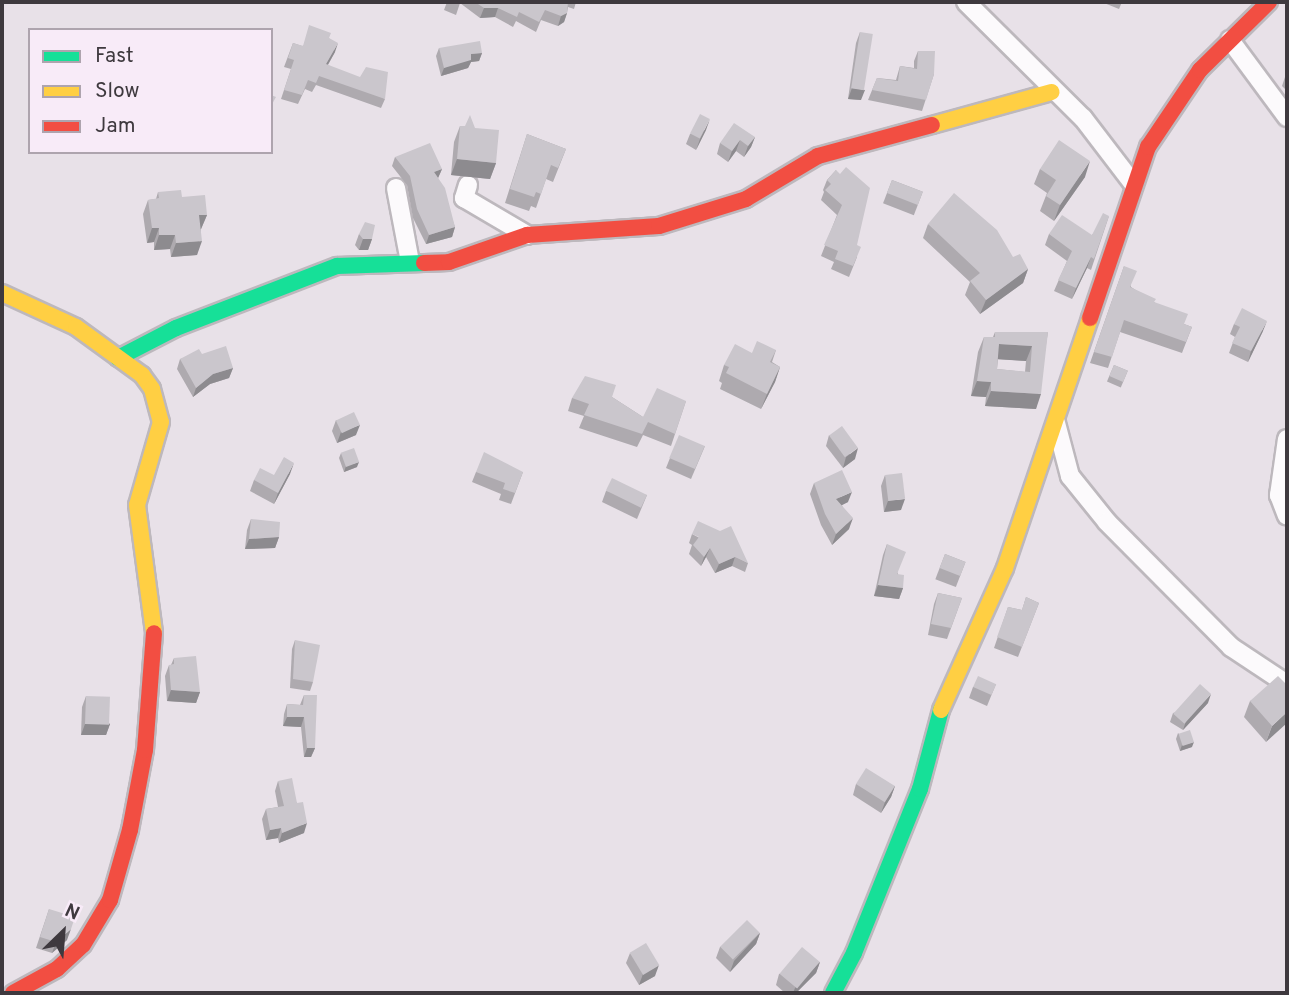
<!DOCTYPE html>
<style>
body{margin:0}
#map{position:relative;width:1289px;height:995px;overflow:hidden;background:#e8e1e8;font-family:Overpass,sans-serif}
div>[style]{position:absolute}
.roads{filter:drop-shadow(2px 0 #bdb8bd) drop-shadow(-2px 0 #bdb8bd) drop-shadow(0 2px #bdb8bd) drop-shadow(0 -2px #bdb8bd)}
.street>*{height:18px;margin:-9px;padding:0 9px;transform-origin:9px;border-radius:9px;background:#fcfafc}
.fast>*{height:16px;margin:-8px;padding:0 8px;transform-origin:8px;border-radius:8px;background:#16e098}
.slow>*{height:16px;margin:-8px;padding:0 8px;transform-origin:8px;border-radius:8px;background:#ffcf43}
.jam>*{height:16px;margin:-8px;padding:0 8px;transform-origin:8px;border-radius:8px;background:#f24e42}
.wall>*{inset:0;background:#aeaaaf;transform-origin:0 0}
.shaded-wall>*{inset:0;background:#8d8b8f}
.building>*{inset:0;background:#cac6cc;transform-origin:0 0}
span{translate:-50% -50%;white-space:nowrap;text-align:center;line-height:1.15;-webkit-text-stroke:7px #f8ebf8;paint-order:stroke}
.frame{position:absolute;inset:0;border:4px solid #3e393e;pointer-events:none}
.legend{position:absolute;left:28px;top:28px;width:245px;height:126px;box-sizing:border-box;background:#f8ebf8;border:2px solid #aea4ae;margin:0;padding:9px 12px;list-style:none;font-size:21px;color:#3e393e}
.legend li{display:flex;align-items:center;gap:14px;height:35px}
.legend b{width:35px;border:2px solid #aea4ae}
.north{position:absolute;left:28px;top:897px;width:70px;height:70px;-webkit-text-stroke:5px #f8ebf8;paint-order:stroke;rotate:25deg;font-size:19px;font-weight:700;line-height:28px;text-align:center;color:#3e393e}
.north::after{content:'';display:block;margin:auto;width:24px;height:32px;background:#3e393e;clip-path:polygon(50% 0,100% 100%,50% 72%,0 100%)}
</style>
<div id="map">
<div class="roads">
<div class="street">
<i style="left:966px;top:2px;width:165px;rotate:44.8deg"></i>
<i style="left:1083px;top:118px;width:81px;rotate:52.6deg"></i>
<i style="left:1230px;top:40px;width:96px;rotate:53.5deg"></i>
<i style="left:468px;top:185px;width:14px;rotate:107deg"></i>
<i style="left:464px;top:198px;width:73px;rotate:30.4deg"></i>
<i style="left:396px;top:188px;width:75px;rotate:79.3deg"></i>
<i style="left:1056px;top:423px;width:55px;rotate:75.2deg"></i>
<i style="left:1070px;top:476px;width:59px;rotate:51.2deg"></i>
<i style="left:1107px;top:522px;width:176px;rotate:45.2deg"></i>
<i style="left:1231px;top:647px;width:67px;rotate:33.5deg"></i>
<i style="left:1287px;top:439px;width:57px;rotate:98.1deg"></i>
<i style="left:1279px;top:495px;width:22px;rotate:69deg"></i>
</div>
<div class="fast">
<i style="left:118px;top:358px;width:65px;rotate:-27.3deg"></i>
<i style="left:176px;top:328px;width:173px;rotate:-21.1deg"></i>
<i style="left:337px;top:266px;width:87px;rotate:-2deg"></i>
<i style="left:833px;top:993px;width:45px;rotate:-62.3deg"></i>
<i style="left:854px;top:953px;width:177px;rotate:-68.1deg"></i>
<i style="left:920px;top:789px;width:82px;rotate:-75.1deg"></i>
</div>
<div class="slow">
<i style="left:932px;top:125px;width:124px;rotate:-15.4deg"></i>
<i style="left:2px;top:293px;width:81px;rotate:24.7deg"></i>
<i style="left:76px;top:327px;width:82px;rotate:36deg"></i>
<i style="left:142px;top:375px;width:17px;rotate:54deg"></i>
<i style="left:152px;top:389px;width:34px;rotate:75deg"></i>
<i style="left:161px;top:422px;width:86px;rotate:106.1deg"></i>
<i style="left:137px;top:505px;width:129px;rotate:82.4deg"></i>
<i style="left:941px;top:710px;width:156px;rotate:-65.7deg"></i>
<i style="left:1005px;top:568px;width:264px;rotate:-71.2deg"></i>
</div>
<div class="jam">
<i style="left:424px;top:263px;width:25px;rotate:-2deg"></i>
<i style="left:449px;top:262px;width:83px;rotate:-19.1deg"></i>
<i style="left:527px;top:235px;width:132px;rotate:-3.9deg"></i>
<i style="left:659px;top:226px;width:91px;rotate:-17.2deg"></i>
<i style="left:746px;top:199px;width:84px;rotate:-30.8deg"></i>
<i style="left:818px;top:156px;width:118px;rotate:-15.2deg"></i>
<i style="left:1090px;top:318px;width:181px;rotate:-71.3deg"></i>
<i style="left:1148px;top:147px;width:93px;rotate:-56deg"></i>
<i style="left:1200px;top:70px;width:97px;rotate:-44.6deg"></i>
<i style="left:13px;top:993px;width:50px;rotate:-28.6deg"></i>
<i style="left:57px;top:969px;width:35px;rotate:-43deg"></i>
<i style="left:83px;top:945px;width:52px;rotate:-59deg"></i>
<i style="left:110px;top:900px;width:73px;rotate:-74.1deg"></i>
<i style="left:130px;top:830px;width:81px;rotate:-79.4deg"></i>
<i style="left:145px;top:750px;width:117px;rotate:-85.6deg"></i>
</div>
</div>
<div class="wall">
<i style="clip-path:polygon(447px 2px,576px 2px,574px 9px,568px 7px,567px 13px,564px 22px,558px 26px,541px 20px,536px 32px,516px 21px,513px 27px,495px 17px,480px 18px,460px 3px,456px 15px,444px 10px)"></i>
<i style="clip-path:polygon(1105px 2px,1122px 2px,1119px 9px,1104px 3px)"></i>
<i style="clip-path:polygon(860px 32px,861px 100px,848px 99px,856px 43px)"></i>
<i style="clip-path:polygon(329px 38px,335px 52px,328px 65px,385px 99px,381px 108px,316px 85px,312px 92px,305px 89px,298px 104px,281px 99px,291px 69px,284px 67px,293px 43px,302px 46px)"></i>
<i style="clip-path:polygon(439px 48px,482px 53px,479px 61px,471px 62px,468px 68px,441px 76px,436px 56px)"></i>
<i style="clip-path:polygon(918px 51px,934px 74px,922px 111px,868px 100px,877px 78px,896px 80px,900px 66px,914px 68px,914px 61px)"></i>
<i style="clip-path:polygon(1287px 71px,1287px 91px,1282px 86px)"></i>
<i style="clip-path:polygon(460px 126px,475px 128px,496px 163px,490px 179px,451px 175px,454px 142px)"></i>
<i style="clip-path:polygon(706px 130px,696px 150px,686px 144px,690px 134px)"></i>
<i style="clip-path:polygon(527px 134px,566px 149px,553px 182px,546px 179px,536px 208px,531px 206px,529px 211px,505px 203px)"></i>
<i style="clip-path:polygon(755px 137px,751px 147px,744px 157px,736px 151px,728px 162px,717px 154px,720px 143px)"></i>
<i style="clip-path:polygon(395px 157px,442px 169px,438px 178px,455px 227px,452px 237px,426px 244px,413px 218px,407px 185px,392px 166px)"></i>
<i style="clip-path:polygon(1040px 169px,1085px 177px,1054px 221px,1040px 211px,1047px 193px,1034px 184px)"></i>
<i style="clip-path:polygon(836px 170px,857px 245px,857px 257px,849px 277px,831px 269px,834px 262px,821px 256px,837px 215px,821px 200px,824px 192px,823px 190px,827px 180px)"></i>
<i style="left:892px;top:180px;width:33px;height:25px;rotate:21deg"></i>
<i style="clip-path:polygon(158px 192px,182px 197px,207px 215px,201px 229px,197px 255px,171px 257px,170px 249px,154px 250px,154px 242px,147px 243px,143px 214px,148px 200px,156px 199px)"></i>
<i style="clip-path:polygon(1109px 216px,1091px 270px,1087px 268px,1072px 299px,1054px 291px,1067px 261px,1045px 245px,1049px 234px,1092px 235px)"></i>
<i style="clip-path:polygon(928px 224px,1028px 269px,1023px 283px,980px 314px,965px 295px,970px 282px,923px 238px)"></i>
<i style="clip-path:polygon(359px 234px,372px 239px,368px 250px,359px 250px,355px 245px)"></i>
<i style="clip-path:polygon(1124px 266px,1131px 287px,1154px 302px,1184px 324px,1192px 327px,1182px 353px,1120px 332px,1108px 368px,1090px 363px)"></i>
<i style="clip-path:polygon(1234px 324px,1263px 331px,1248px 362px,1229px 353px,1235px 337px,1230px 334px)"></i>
<i style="clip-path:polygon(evenodd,995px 332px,1048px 332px,1036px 409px,985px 406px,986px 397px,971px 396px,978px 352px,984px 337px,993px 337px,995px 332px,998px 359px,1026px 361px,1025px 372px,997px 369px,998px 359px)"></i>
<i style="clip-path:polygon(776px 350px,772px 362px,780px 367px,775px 382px,761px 409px,720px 389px,722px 383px,719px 381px,724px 365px,752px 353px)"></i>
<i style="clip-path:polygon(202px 354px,233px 368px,229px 378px,210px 384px,193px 397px,177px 369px,180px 359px)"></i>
<i style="left:1114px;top:365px;width:15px;height:18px;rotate:23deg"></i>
<i style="clip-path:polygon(612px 397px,643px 417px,686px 401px,671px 446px,643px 435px,637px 447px,579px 428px,584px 416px,568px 411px,572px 398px)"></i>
<i style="clip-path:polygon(336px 420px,356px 435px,337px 443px,332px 431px)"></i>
<i style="clip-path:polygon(829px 435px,855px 459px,843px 468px,826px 446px)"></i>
<i style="clip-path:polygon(705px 446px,691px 479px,666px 468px,670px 458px)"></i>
<i style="clip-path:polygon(341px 453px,357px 467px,344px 472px,339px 458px)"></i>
<i style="clip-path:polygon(476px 472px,523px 472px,511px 504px,499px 500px,501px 494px,472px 482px)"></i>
<i style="clip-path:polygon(290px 474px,274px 504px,250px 491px,254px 480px,274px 475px)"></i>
<i style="clip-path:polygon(885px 475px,901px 510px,884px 512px,881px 486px)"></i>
<i style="clip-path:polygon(814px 483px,848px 502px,842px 505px,849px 529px,832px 545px,821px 525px,810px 494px)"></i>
<i style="clip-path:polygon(606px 491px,647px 495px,637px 519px,602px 502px)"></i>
<i style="clip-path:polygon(251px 519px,279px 537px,275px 548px,245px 549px,247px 530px)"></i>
<i style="clip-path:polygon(692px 534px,748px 563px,745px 572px,732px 566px,715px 573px,706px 557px,701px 566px,689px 554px,692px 545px,689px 543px)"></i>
<i style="clip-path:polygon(887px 544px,903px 588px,899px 599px,874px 596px,883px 555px)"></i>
<i style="left:945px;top:554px;width:22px;height:27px;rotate:21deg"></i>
<i style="clip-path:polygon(938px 593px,962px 598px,947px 639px,928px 635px,934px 604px)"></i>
<i style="clip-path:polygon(1026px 597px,1039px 603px,1018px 657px,994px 648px,1008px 607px,1022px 610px)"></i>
<i style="clip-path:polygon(295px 640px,313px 682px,310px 691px,290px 688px,292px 649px)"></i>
<i style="clip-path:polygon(174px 658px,200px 692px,196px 703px,167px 701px,165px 676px,169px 665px,171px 665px)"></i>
<i style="clip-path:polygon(996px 684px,987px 706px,969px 698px,973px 687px)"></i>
<i style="clip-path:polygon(1287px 685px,1266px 742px,1244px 717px,1250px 701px)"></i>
<i style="clip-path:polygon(304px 695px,315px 748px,311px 757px,304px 757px,301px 727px,283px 726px,284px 714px,287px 704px,300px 705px)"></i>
<i style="clip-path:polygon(86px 696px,110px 724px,106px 735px,81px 735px,82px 707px)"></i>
<i style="clip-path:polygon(1208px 703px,1183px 730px,1170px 722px,1173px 713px)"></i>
<i style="clip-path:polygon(1178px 733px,1192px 747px,1180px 751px,1176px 739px)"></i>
<i style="clip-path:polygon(278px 781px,297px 803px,304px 833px,279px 843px,278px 838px,266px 840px,262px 819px,266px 809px,278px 807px,275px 791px)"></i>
<i style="clip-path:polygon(856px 784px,895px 786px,891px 797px,881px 813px,853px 795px)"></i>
<i style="clip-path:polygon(49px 909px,67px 940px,52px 953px,36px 948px)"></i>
<i style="clip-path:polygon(760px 933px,756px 944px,730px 972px,716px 958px,720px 947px)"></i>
<i style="clip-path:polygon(630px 953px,655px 976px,639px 985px,626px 963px)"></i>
<i style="clip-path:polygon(820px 962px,816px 973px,796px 993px,785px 993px,776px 985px,779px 974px)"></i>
</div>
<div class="shaded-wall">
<i style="clip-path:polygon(484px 8px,498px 8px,495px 17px,480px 18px)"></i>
<i style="clip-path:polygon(567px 13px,564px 22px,558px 26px,561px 16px)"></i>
<i style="clip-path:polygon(338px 43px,335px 52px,323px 73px,326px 64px)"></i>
<i style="clip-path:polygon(482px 53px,479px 61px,471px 62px,468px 68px,441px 76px,444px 68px,471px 54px)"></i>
<i style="clip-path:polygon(852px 88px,865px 90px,861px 100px,848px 99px)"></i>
<i style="clip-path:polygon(710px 119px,706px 130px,696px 150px,700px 139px)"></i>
<i style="clip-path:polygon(755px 137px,751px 147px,744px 157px,748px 146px)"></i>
<i style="clip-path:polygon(740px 140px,736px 151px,728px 162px,732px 151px)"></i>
<i style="clip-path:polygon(457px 159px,496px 163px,490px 179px,451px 175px)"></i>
<i style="clip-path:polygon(1090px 161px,1085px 177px,1054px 221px,1060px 205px)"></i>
<i style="clip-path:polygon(442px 169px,438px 178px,434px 172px)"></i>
<i style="clip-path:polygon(199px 215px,207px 215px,201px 229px,194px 229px)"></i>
<i style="clip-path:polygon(455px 227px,452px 237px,426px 244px,429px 235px)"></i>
<i style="clip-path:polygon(152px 228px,159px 228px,154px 242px,147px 243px)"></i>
<i style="clip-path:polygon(159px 235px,175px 235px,170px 249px,154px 250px)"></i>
<i style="clip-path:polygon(363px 239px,372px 239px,368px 250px,359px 250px)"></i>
<i style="clip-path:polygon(202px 241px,197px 255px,171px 257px,176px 243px)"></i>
<i style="clip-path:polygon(1091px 257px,1087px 268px,1072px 299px,1076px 288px)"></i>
<i style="clip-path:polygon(1028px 269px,1023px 283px,980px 314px,986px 300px)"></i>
<i style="clip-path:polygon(1267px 321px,1263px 331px,1248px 362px,1251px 351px)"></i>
<i style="clip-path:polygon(999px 344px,1032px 346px,1026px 361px,994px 359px)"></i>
<i style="clip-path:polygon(780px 367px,775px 382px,761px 409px,767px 394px)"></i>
<i style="clip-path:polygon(233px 368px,229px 378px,210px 384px,193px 397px,196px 388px,213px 374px)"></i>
<i style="clip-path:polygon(977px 381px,991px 382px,986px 397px,971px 396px)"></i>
<i style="clip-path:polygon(991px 391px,1041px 394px,1036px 409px,985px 406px)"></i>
<i style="clip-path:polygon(360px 425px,356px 435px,337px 443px,341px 432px)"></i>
<i style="clip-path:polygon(858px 448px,855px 459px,843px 468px,846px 457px)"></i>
<i style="clip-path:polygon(359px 462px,357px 467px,344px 472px,346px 466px)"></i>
<i style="clip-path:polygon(294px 463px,290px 474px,274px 504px,278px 493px)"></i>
<i style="clip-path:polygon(852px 492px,848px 502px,832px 510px,836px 499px)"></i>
<i style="clip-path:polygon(905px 499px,901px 510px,884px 512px,888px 501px)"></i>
<i style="clip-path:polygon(853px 518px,849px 529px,832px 545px,836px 534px)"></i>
<i style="clip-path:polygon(279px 537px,275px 548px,245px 549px,249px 539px)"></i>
<i style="clip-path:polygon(710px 548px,706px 557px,701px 566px,704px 557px)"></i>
<i style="clip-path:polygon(735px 557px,732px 566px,715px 573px,719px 564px)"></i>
<i style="clip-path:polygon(878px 585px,903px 588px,899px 599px,874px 596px)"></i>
<i style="clip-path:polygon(171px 690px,200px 692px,196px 703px,167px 701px)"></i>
<i style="clip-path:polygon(1211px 694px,1208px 703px,1183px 730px,1186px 721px)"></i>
<i style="clip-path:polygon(1287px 712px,1287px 723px,1266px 742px,1272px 726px)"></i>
<i style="clip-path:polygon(287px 717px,304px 717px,301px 727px,283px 726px)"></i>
<i style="clip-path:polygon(85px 724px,110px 724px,106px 735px,81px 735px)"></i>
<i style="clip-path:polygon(1194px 742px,1192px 747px,1180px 751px,1182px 745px)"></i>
<i style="clip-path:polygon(307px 748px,315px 748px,311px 757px,304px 757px)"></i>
<i style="clip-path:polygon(895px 786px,891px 797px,881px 813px,885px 802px)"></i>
<i style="clip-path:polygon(307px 823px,304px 833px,279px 843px,282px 833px)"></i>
<i style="clip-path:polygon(281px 828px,278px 838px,266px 840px,270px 830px)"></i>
<i style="clip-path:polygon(71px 929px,67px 940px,52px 953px,56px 942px)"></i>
<i style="clip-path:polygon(760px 933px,756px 944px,730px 972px,734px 961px)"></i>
<i style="clip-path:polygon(820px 962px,816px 973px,796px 993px,793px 993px,795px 988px)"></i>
<i style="clip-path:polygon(659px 965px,655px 976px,639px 985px,643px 974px)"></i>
</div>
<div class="building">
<i style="clip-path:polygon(475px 2px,568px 2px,567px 13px,561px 16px,545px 10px,539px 22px,519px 12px,517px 17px,498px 8px,484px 8px)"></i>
<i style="clip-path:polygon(309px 25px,331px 33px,329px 38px,338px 43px,326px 64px,360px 77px,366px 67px,388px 72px,385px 99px,319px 76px,316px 83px,308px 80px,302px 95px,284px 90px,294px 60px,288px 58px,293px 43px,303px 46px)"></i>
<i style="left:860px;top:32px;width:13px;height:57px;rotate:9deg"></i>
<i style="clip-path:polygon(480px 41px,482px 53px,471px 54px,471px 60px,444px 68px,439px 48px)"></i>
<i style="clip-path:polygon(918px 51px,935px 51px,934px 74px,926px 100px,872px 90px,877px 78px,898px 81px,900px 66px,917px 69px)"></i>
<i style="clip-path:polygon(271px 95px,276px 97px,271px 106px)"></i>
<i style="left:700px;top:114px;width:11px;height:22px;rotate:27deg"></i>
<i style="clip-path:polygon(470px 115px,475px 128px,499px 130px,496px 163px,457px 159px,460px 126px,465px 126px)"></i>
<i style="clip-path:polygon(734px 123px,755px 137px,748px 146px,740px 140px,732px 151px,720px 143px)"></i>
<i style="clip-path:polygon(527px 134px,566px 149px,558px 168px,551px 165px,541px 194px,536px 192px,534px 197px,510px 189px)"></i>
<i style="clip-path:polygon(1059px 140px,1090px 161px,1060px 205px,1046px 196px,1056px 180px,1040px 169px)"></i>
<i style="clip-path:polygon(430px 143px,442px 169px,434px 172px,445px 188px,455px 227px,429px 235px,417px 209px,410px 176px,395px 157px)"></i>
<i style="clip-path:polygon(846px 167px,870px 188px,857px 245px,861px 247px,853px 266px,835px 259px,838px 251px,824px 245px,842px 205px,825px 190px,831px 184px,827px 180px,836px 170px,840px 174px)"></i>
<i style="left:892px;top:180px;width:33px;height:14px;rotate:21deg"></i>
<i style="clip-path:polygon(181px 190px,182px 197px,205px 195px,207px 215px,199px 215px,202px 241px,176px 243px,175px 235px,159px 235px,159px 228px,152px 228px,148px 200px,159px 198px,158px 192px)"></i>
<i style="clip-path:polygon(954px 193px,997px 230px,1013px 257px,1020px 254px,1028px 269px,986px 300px,970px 281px,980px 273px,928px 224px)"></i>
<i style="clip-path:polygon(1103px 213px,1109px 216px,1094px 259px,1091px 257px,1076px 288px,1058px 280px,1072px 251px,1049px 234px,1062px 215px,1092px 235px)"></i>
<i style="clip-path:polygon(365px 222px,375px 225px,372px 239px,363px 239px,359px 234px)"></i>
<i style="clip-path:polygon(1124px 266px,1137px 271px,1130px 287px,1156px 299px,1154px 302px,1188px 314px,1184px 324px,1192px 327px,1186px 342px,1124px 320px,1112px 357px,1094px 352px)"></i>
<i style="clip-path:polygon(1242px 308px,1267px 321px,1251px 351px,1232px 343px,1240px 327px,1234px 324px)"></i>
<i style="clip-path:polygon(evenodd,995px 332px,1048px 332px,1041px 394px,991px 391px,991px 382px,977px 381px,984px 337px,995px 337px,995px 332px,999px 344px,1032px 346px,1030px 372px,997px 369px,999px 344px)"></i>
<i style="clip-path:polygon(757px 341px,776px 350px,770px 362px,780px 367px,767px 394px,726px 373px,729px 367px,724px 365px,735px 344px,752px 353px)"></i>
<i style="clip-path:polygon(226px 346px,233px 368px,213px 374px,196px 388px,180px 359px,199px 349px,202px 354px)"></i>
<i style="left:1114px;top:365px;width:15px;height:12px;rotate:23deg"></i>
<i style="clip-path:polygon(585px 376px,616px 385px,612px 397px,643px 417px,657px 388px,686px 401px,675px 434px,648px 422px,642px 434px,584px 415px,589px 404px,572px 398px)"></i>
<i style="left:354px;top:412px;width:14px;height:20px;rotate:65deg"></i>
<i style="left:842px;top:426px;width:27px;height:16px;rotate:54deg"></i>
<i style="left:679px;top:435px;width:28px;height:25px;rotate:23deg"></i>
<i style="left:354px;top:448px;width:15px;height:14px;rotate:70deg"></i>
<i style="clip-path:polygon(484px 452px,523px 472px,515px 493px,503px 489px,505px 483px,476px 472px)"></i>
<i style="clip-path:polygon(284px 457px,294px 463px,278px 493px,254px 480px,260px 468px,274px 475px)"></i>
<i style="clip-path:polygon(842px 470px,852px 492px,836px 499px,853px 518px,836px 534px,825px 514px,814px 483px)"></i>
<i style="left:902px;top:473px;width:26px;height:17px;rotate:83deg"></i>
<i style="left:612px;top:478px;width:39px;height:14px;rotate:26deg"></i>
<i style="clip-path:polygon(251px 519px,280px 522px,279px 537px,249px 539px)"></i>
<i style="clip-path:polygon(698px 521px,720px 531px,731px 526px,748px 563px,735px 557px,719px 564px,710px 548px,704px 557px,693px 545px,699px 537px,692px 534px)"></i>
<i style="clip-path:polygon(887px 544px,906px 552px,897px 574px,904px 575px,903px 588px,878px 585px)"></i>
<i style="left:945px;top:554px;width:22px;height:15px;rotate:21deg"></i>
<i style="clip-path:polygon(938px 593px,962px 598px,951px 628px,931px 624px)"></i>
<i style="clip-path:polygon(1026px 597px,1039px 603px,1022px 647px,997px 637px,1008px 607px,1022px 610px)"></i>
<i style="clip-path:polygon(295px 640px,320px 645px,313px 682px,293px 679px)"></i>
<i style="clip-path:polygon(196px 656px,200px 692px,171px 690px,169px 665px,174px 664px,174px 658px)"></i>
<i style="left:978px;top:676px;width:20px;height:12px;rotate:24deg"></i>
<i style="clip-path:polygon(1278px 676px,1287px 685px,1287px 712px,1272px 726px,1250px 701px)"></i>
<i style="left:1200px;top:684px;width:15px;height:40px;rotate:42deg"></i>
<i style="clip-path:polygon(304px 695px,317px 695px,315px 748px,307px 748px,304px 717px,287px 717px,287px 704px,303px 705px)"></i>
<i style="left:86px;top:696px;width:24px;height:28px;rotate:2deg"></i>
<i style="left:1190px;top:730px;width:13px;height:12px;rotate:72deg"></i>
<i style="left:866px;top:768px;width:34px;height:19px;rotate:32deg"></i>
<i style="clip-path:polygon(292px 778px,297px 803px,303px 802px,307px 823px,282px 833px,281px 828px,270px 830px,266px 809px,284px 806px,278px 781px)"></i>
<i style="clip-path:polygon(49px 909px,75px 917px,71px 929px,56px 942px,40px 937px)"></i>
<i style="left:747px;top:920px;width:18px;height:38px;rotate:45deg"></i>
<i style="left:646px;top:943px;width:26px;height:19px;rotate:59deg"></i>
<i style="left:802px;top:947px;width:23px;height:35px;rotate:40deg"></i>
</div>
<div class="frame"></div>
<ul class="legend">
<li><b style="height:9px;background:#16e098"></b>Fast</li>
<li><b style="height:9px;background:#ffcf43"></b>Slow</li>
<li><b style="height:9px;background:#f24e42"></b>Jam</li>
</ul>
<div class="north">N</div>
</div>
